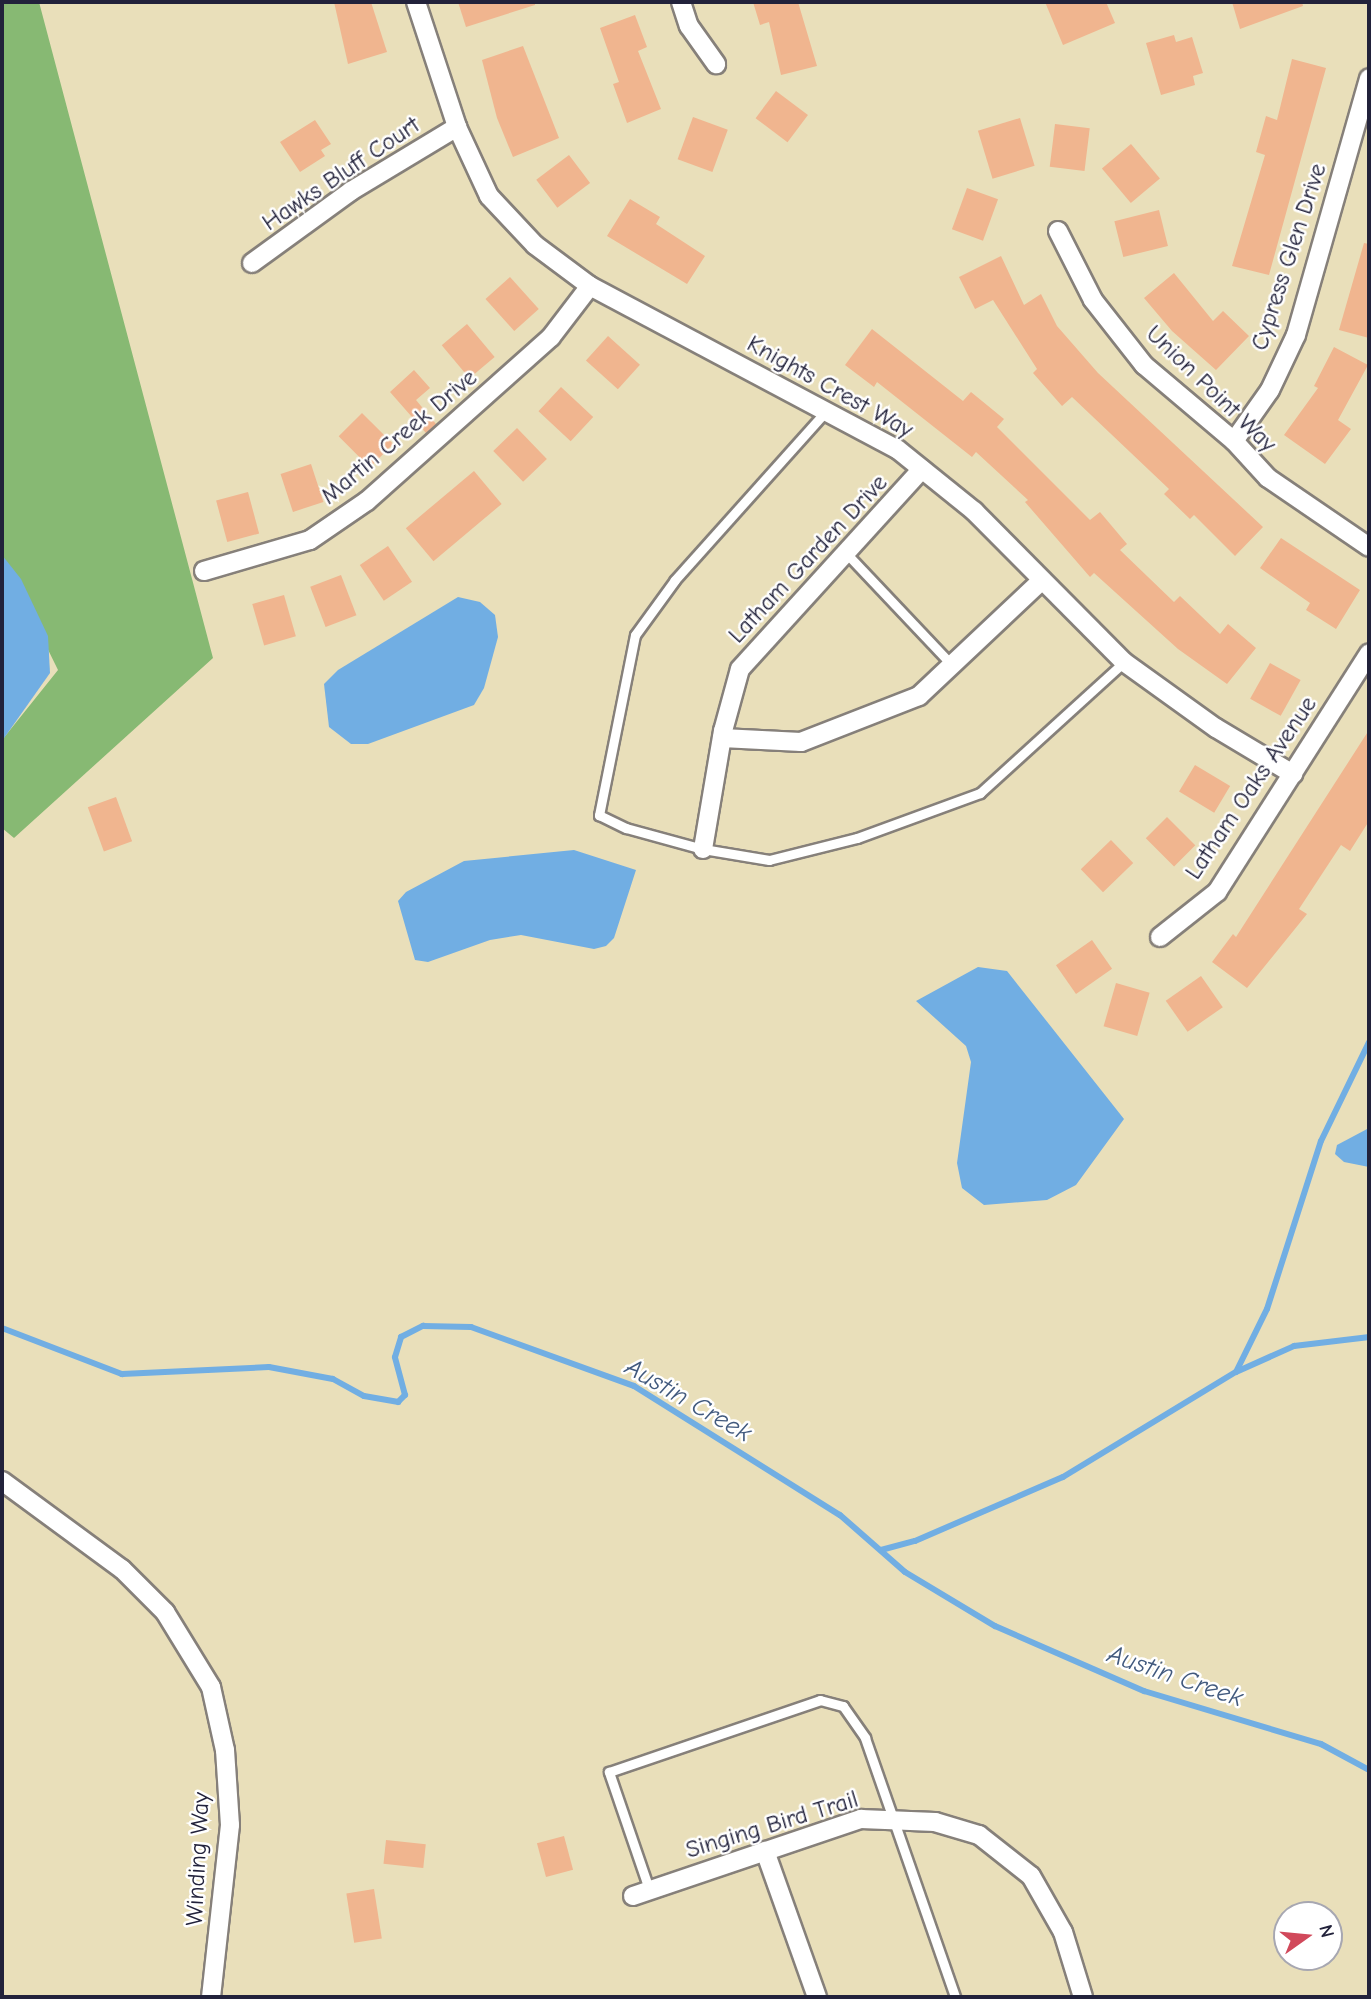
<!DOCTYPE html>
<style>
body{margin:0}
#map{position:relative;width:1371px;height:1999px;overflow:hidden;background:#e9dfba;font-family:"Comic Neue",sans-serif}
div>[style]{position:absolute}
.forest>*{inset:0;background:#87b973}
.water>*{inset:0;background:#71aee3}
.stream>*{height:6px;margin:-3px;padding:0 3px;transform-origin:3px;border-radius:3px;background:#71aee3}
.building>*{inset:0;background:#f0b58f;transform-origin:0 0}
.roads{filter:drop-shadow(2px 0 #86807a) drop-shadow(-2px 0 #86807a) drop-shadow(0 2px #86807a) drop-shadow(0 -2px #86807a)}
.lane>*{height:9px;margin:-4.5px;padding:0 4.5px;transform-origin:4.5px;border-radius:4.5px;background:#fff}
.street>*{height:18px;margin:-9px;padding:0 9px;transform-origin:9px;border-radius:9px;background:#fff}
span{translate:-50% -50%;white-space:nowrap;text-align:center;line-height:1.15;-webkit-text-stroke:5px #fff;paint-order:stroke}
.street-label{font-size:24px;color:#22223b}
.water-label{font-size:26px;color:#425a7e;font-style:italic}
.frame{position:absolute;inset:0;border:4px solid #22223b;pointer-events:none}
.north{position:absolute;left:1273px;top:1901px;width:70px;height:70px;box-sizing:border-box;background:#fff;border:2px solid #a7a7b1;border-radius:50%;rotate:75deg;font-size:19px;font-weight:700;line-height:28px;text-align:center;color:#22223b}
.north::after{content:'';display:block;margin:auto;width:24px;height:32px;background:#d1495b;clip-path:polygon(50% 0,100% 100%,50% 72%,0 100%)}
</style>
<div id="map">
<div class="forest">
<i style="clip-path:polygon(2px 2px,39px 2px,213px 658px,14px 838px,2px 828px,2px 740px,58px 670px,2px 556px)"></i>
</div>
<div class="water">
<i style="clip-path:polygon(2px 555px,21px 579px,48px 636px,50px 673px,2px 741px)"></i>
<i style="clip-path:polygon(458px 597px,480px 602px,495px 615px,498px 637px,484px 688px,474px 705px,368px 744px,351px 744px,329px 727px,324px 684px,338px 670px)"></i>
<i style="clip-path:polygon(574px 850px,636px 870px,614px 938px,606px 946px,594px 949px,521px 935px,490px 940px,428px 962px,415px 960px,398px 901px,406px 892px,464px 861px)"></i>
<i style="clip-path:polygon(978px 967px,1007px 971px,1124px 1119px,1076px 1185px,1047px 1200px,984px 1205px,962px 1188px,957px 1163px,971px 1062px,966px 1046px,916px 1001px)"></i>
<i style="clip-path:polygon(1369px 1128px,1369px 1167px,1344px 1162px,1335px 1154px,1337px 1145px)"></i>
</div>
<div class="stream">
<i style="left:2px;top:1328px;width:129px;rotate:21deg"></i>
<i style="left:122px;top:1374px;width:147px;rotate:-2.7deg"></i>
<i style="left:269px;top:1367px;width:65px;rotate:10.6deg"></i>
<i style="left:333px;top:1379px;width:35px;rotate:29deg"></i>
<i style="left:364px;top:1396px;width:35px;rotate:10deg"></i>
<i style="left:398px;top:1402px;width:10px;rotate:-45deg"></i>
<i style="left:405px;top:1395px;width:39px;rotate:-105deg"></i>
<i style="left:395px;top:1357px;width:21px;rotate:-73deg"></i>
<i style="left:401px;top:1337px;width:25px;rotate:-27deg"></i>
<i style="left:423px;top:1326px;width:48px;rotate:1.2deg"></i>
<i style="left:471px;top:1327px;width:173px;rotate:19.9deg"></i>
<i style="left:634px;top:1386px;width:243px;rotate:32.1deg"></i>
<i style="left:840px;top:1515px;width:86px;rotate:41.2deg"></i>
<i style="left:905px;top:1572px;width:105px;rotate:31deg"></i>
<i style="left:995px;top:1626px;width:163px;rotate:23.6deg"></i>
<i style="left:1144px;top:1691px;width:185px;rotate:16.7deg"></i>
<i style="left:1321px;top:1744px;width:55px;rotate:28.4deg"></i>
<i style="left:1236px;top:1372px;width:70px;rotate:-63.8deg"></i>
<i style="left:1267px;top:1309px;width:176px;rotate:-72.2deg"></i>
<i style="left:1321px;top:1141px;width:110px;rotate:-64.1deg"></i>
<i style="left:881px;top:1550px;width:35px;rotate:-15deg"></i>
<i style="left:915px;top:1541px;width:161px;rotate:-23.4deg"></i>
<i style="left:1063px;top:1477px;width:202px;rotate:-31.3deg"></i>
<i style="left:1236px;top:1372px;width:64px;rotate:-24.1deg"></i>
<i style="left:1294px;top:1346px;width:76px;rotate:-6.8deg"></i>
</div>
<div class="building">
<i style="clip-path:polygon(334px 2px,371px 2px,387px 52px,348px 64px)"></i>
<i style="clip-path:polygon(458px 2px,535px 2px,535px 5px,466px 27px)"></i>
<i style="clip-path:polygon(753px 2px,798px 2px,817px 66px,781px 75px,769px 22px,760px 25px)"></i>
<i style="clip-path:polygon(1045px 2px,1106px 2px,1115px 23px,1063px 45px)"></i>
<i style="clip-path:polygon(1232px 2px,1302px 2px,1303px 6px,1240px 29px)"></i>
<i style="clip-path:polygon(635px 15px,647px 47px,638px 51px,661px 109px,627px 123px,613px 84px,619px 82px,600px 28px)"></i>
<i style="clip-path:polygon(1174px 35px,1176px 42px,1192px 37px,1203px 73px,1193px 76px,1195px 85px,1161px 95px,1146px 43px)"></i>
<i style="clip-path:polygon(523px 46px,559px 138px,513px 157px,497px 118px,482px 60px)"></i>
<i style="clip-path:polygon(1292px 59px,1326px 68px,1269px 275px,1232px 266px,1265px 155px,1256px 152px,1266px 116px,1277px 120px)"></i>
<i style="left:776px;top:91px;width:40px;height:34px;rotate:37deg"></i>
<i style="left:693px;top:117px;width:37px;height:45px;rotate:20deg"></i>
<i style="left:1020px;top:118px;width:50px;height:44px;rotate:73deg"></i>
<i style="clip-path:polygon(315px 120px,331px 144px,321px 150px,325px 156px,300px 172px,280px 142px)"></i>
<i style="left:1055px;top:124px;width:35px;height:43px;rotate:7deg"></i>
<i style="left:1131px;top:144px;width:45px;height:38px;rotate:50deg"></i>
<i style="left:569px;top:155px;width:35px;height:41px;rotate:53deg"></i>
<i style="left:967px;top:188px;width:33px;height:44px;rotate:20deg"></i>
<i style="clip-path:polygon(630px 199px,660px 217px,656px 224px,705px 256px,687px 284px,607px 236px)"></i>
<i style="left:1159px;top:210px;width:37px;height:46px;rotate:76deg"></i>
<i style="clip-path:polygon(1364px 243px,1369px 244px,1369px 338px,1339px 330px)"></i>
<i style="clip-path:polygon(1001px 256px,1024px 305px,1041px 294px,1057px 326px,1098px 373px,1263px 527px,1235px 556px,1194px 515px,1190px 519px,1164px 494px,1169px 489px,1072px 397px,1062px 406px,1033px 373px,1037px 369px,993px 300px,975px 309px,959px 277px)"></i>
<i style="clip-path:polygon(1174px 273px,1213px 321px,1223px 311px,1249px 336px,1216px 370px,1172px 331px,1144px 298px)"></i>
<i style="left:510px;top:277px;width:43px;height:33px;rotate:48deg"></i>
<i style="left:467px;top:324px;width:43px;height:33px;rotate:50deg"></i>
<i style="clip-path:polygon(872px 329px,963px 401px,971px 392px,1004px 419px,997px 427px,1090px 520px,1100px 512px,1127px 544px,1120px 550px,1174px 602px,1180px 596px,1220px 634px,1228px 624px,1256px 648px,1227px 684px,1178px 649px,1094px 573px,1090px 577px,1025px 502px,1028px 500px,976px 452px,972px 457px,877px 382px,874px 387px,845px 365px)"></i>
<i style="left:608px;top:336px;width:43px;height:33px;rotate:42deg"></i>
<i style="clip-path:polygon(1334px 347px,1368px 365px,1338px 420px,1351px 429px,1325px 464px,1284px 435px,1318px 388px,1314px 386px)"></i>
<i style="clip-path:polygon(414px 370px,430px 388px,416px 400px,436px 424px,426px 433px,390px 392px)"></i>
<i style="left:561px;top:387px;width:44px;height:33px;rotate:43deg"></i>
<i style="left:362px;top:413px;width:44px;height:33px;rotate:45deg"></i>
<i style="left:517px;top:428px;width:43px;height:33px;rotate:46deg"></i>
<i style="left:311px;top:464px;width:40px;height:32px;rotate:72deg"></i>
<i style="left:474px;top:471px;width:43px;height:89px;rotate:50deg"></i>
<i style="left:248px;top:492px;width:43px;height:33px;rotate:75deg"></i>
<i style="clip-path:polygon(1281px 538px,1360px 590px,1336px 629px,1306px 610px,1310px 603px,1260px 568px)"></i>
<i style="left:388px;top:546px;width:43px;height:34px;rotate:56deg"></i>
<i style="left:341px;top:575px;width:43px;height:33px;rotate:69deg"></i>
<i style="left:284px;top:595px;width:43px;height:33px;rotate:74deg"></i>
<i style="left:1270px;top:663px;width:35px;height:41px;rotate:29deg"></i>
<i style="clip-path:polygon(1369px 730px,1369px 821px,1350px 851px,1341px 845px,1299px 909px,1307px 914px,1247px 988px,1212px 962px,1233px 934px,1236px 937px)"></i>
<i style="left:1195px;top:765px;width:41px;height:31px;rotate:31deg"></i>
<i style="left:116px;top:797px;width:47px;height:30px;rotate:70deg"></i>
<i style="left:1167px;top:817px;width:40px;height:30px;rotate:45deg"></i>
<i style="left:1111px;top:840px;width:32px;height:42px;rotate:46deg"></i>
<i style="left:1092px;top:940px;width:35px;height:44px;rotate:55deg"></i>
<i style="left:1201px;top:976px;width:38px;height:43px;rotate:55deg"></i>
<i style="left:1116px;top:983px;width:35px;height:45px;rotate:16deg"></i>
<i style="left:564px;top:1836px;width:35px;height:28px;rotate:75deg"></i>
<i style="left:386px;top:1840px;width:40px;height:24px;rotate:6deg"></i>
<i style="left:374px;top:1889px;width:50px;height:28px;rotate:81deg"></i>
</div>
<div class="roads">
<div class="lane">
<i style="left:826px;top:411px;width:227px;rotate:131.8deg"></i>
<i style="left:675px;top:580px;width:68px;rotate:126deg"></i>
<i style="left:635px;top:635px;width:184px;rotate:101.3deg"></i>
<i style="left:599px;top:815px;width:30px;rotate:26deg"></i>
<i style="left:626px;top:828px;width:80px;rotate:15.3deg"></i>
<i style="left:703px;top:849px;width:67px;rotate:9.5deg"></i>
<i style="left:769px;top:860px;width:91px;rotate:-14deg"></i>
<i style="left:857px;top:838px;width:131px;rotate:-20.1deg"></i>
<i style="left:980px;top:793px;width:195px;rotate:-42.3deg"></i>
<i style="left:847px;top:554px;width:151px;rotate:46.6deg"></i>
<i style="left:649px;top:1889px;width:124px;rotate:-108.9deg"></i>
<i style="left:609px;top:1772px;width:223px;rotate:-18.8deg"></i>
<i style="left:820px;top:1700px;width:24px;rotate:15deg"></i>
<i style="left:843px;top:1706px;width:39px;rotate:55deg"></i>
<i style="left:865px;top:1738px;width:274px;rotate:70.8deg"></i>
</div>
<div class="street">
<i style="left:416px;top:2px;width:132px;rotate:71.8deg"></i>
<i style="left:457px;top:127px;width:76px;rotate:65.1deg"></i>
<i style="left:489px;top:196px;width:67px;rotate:46.8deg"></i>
<i style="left:535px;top:245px;width:69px;rotate:36.7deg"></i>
<i style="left:590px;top:286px;width:348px;rotate:28deg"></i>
<i style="left:897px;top:449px;width:99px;rotate:38.8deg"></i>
<i style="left:974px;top:511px;width:213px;rotate:45.2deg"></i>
<i style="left:1124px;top:662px;width:113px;rotate:35.7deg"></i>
<i style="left:1216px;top:728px;width:90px;rotate:30.9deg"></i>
<i style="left:681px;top:2px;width:25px;rotate:72deg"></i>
<i style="left:689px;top:26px;width:47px;rotate:54.6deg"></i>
<i style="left:1058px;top:231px;width:77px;rotate:63.1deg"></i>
<i style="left:1093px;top:300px;width:83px;rotate:51.9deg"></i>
<i style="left:1144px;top:365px;width:118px;rotate:40.2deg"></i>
<i style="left:1234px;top:441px;width:50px;rotate:47.4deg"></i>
<i style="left:1268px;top:478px;width:122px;rotate:34.3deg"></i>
<i style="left:252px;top:263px;width:122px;rotate:-36deg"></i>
<i style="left:351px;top:191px;width:124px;rotate:-31.1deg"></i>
<i style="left:1234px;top:441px;width:62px;rotate:-54.8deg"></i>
<i style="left:1270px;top:390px;width:61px;rotate:-64.7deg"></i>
<i style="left:1296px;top:335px;width:267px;rotate:-74.1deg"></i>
<i style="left:204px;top:571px;width:110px;rotate:-16.3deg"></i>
<i style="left:310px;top:540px;width:69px;rotate:-34.4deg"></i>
<i style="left:367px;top:501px;width:246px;rotate:-41.7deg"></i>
<i style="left:551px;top:337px;width:64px;rotate:-52.6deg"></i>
<i style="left:722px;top:738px;width:79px;rotate:2.9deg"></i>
<i style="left:801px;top:742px;width:127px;rotate:-21.3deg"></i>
<i style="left:919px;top:696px;width:168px;rotate:-43.3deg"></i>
<i style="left:703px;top:849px;width:120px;rotate:-80.4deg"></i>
<i style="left:723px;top:731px;width:64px;rotate:-74.7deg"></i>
<i style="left:740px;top:669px;width:270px;rotate:-47.7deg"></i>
<i style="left:1160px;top:937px;width:73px;rotate:-38.3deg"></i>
<i style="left:1217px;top:892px;width:283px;rotate:-57.5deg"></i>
<i style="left:2px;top:1481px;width:149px;rotate:36.3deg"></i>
<i style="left:122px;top:1569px;width:61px;rotate:45deg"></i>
<i style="left:165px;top:1612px;width:88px;rotate:58.5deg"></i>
<i style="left:211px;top:1687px;width:65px;rotate:77.5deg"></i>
<i style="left:225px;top:1750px;width:75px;rotate:86.2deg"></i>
<i style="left:230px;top:1825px;width:173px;rotate:96.3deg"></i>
<i style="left:765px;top:1851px;width:155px;rotate:70.4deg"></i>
<i style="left:633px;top:1896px;width:241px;rotate:-18.7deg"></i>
<i style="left:861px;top:1819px;width:74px;rotate:2.3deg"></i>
<i style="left:935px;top:1822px;width:46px;rotate:16.5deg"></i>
<i style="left:979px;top:1835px;width:66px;rotate:38.3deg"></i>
<i style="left:1031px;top:1876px;width:64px;rotate:60.3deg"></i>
<i style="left:1063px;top:1932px;width:68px;rotate:72.9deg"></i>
</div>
</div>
<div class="street-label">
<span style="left:341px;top:174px;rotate:-34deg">Hawks Bluff Court</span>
<span style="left:1289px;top:257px;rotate:-72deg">Cypress Glen Drive</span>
<span style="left:830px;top:387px;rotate:29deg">Knights Crest Way</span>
<span style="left:1211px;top:389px;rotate:44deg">Union Point Way</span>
<span style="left:399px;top:437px;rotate:-40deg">Martin Creek Drive</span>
<span style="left:808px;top:559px;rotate:-47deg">Latham Garden Drive</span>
<span style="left:1251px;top:788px;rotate:-56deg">Latham Oaks Avenue</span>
<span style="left:772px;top:1825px;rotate:-17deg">Singing Bird Trail</span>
<span style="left:198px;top:1859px;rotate:-87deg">Winding Way</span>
</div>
<div class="water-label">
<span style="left:688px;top:1401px;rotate:30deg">Austin Creek</span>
<span style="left:1175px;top:1677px;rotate:19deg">Austin Creek</span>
</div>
<div class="frame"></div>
<div class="north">N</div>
</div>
